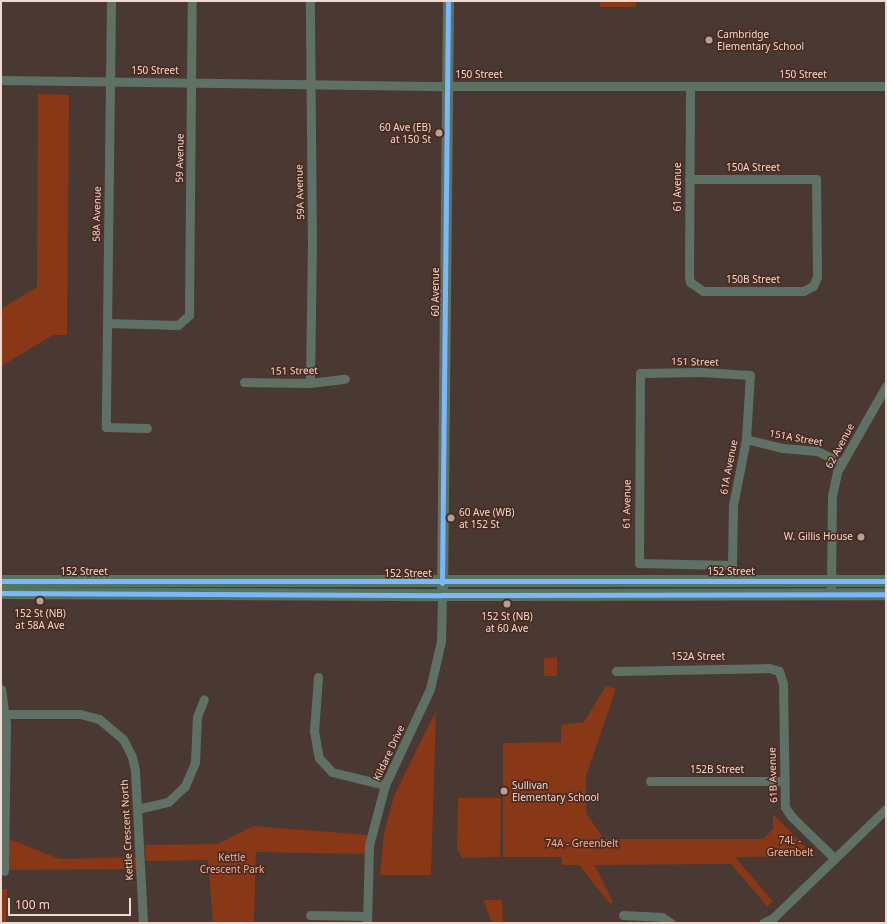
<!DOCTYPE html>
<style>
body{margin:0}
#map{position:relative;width:887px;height:924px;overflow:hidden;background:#4a3932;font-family:"Noto Sans",sans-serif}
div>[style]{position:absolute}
.green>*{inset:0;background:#883717;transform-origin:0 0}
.minor>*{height:9px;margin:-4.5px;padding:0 4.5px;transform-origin:4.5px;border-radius:4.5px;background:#5f7165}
.tertiary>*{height:11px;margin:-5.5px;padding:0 5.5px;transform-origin:5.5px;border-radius:5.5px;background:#5f7165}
.secondary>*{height:12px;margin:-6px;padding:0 6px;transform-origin:6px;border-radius:6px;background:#567464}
.cycleway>*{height:5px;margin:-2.5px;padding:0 2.5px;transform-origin:2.5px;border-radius:2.5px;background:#7ab7fb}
.dots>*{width:11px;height:11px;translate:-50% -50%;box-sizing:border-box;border:2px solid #4a291e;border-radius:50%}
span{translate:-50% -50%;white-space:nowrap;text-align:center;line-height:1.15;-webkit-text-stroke:3px #4a291e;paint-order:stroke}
.poi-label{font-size:10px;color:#efd9d1}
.left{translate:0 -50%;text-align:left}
.right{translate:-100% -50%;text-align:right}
.street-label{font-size:10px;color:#efd9d1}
.park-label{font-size:10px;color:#f0b49f}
.frame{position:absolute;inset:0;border:2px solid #efd9d1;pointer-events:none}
.scale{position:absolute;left:8px;top:898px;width:123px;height:18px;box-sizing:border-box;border:2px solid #efd9d1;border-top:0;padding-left:5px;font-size:12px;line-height:14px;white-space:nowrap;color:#efd9d1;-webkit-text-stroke:3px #4a291e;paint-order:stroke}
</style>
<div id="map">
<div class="green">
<i style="left:600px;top:1px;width:36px;height:6px"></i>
<i style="clip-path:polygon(38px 94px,69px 95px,67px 335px,53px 335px,1px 366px,1px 309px,37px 287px)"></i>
<i style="left:544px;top:658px;width:13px;height:18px"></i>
<i style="clip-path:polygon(606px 686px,616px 689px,586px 776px,586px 813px,604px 839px,763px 839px,773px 829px,773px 814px,814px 856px,735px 857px,773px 902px,771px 903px,767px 906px,731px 864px,594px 865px,613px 902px,610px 904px,579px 865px,562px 865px,562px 857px,503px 857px,503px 743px,561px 742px,561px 725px,584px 722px)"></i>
<i style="clip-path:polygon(436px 711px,431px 875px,380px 875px,384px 834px,394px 796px)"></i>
<i style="clip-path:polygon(458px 798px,501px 798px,500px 857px,462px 858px,457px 849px)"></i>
<i style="clip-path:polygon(253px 826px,367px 835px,365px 854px,256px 852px,254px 923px,213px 923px,208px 860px,146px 861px,145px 845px,217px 844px)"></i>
<i style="clip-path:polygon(9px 839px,60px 859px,138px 857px,138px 869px,8px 870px)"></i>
<i style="clip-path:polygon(1px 889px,7px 889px,6px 923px,1px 923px)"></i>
<i style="clip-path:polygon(483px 900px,502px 900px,503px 923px,492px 923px)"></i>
</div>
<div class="minor">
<i style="left:111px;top:1px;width:426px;rotate:90.7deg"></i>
<i style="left:106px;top:427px;width:41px;rotate:1.4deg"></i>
<i style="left:1px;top:80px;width:446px;rotate:0.8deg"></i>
<i style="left:447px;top:86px;width:439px"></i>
<i style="left:689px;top:179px;width:127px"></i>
<i style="left:816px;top:179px;width:98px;rotate:89.4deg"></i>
<i style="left:817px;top:277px;width:10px;rotate:114deg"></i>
<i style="left:813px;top:286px;width:11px;rotate:153deg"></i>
<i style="left:803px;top:291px;width:100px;rotate:180deg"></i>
<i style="left:703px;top:291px;width:16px;rotate:-145deg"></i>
<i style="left:690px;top:282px;width:5px;rotate:-101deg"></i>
<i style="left:689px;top:277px;width:191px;rotate:-89.7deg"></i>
<i style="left:107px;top:323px;width:71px;rotate:1.6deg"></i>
<i style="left:178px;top:325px;width:15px;rotate:-42deg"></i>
<i style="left:189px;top:315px;width:314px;rotate:-89.5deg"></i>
<i style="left:701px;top:372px;width:49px;rotate:3.5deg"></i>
<i style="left:750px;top:375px;width:64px;rotate:93.6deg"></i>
<i style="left:746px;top:439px;width:67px;rotate:101.1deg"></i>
<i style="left:733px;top:505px;width:60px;rotate:91deg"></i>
<i style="left:732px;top:565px;width:93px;rotate:-178.8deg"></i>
<i style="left:639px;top:563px;width:190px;rotate:-89.7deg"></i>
<i style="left:640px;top:373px;width:61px;rotate:-0.9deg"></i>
<i style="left:244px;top:382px;width:66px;rotate:0.9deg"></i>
<i style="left:310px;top:383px;width:35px;rotate:-7deg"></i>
<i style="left:310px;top:383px;width:136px;rotate:-89.2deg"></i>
<i style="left:312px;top:247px;width:246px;rotate:-90.5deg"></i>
<i style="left:746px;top:439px;width:38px;rotate:14deg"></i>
<i style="left:783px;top:448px;width:34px;rotate:5deg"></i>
<i style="left:817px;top:451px;width:26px;rotate:25deg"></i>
<i style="left:831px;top:587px;width:91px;rotate:-89.4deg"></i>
<i style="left:832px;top:496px;width:25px;rotate:-78deg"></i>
<i style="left:837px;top:472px;width:99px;rotate:-60.3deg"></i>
<i style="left:616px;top:671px;width:153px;rotate:-1.1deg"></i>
<i style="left:769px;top:668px;width:10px;rotate:17deg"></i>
<i style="left:779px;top:671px;width:14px;rotate:73deg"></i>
<i style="left:783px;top:684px;width:123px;rotate:89.1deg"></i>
<i style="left:785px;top:807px;width:11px;rotate:56deg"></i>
<i style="left:791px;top:816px;width:60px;rotate:44.3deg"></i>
<i style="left:318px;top:677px;width:54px;rotate:94.2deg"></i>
<i style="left:314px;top:731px;width:27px;rotate:80deg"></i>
<i style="left:319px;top:758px;width:19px;rotate:47deg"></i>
<i style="left:332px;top:772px;width:55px;rotate:13.8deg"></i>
<i style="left:1px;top:689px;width:34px;rotate:82deg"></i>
<i style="left:6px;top:723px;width:148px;rotate:90.8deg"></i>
<i style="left:1px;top:714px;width:79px"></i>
<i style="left:80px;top:714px;width:20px;rotate:15deg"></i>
<i style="left:99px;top:719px;width:31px;rotate:40deg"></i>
<i style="left:123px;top:739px;width:20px;rotate:63deg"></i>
<i style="left:132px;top:757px;width:13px;rotate:77deg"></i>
<i style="left:135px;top:770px;width:153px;rotate:87deg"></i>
<i style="left:650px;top:781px;width:133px"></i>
<i style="left:137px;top:809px;width:32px;rotate:-13deg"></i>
<i style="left:168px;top:802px;width:23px;rotate:-43deg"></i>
<i style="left:185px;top:786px;width:26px;rotate:-67deg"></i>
<i style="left:195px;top:762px;width:45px;rotate:-87.5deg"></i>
<i style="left:197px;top:717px;width:19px;rotate:-69deg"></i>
<i style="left:310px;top:915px;width:57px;rotate:1deg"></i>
<i style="left:623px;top:915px;width:39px;rotate:3deg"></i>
<i style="left:662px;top:917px;width:11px;rotate:34deg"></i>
<i style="left:367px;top:923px;width:78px;rotate:-88.5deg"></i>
<i style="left:369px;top:845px;width:62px;rotate:-75.1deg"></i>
<i style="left:385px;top:785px;width:106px;rotate:-64.9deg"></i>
<i style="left:430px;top:689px;width:49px;rotate:-77.1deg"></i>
<i style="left:441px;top:641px;width:46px;rotate:-88.8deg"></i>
<i style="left:763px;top:923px;width:11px;rotate:-27deg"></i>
<i style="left:773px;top:918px;width:157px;rotate:-44deg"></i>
</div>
<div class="tertiary">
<i style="left:442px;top:595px;width:594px;rotate:-89.42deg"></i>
</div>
<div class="secondary">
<i style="left:1px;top:581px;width:885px"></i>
<i style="left:1px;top:593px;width:441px;rotate:0.3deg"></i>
<i style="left:442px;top:595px;width:444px;rotate:-0.1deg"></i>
</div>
<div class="cycleway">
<i style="left:1px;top:581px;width:885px"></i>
<i style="left:442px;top:583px;width:582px;rotate:-89.41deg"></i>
<i style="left:1px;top:593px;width:441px;rotate:0.3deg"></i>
<i style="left:442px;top:595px;width:444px;rotate:-0.1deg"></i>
</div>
<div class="dots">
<i style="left:709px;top:40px;background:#b5a199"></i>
<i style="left:439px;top:133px;background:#b5a199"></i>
<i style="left:451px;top:518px;background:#b5a199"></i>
<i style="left:861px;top:537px;background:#b5a199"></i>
<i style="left:40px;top:601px;background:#b5a199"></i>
<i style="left:507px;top:604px;background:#b5a199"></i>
<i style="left:504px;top:791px;background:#b5a199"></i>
</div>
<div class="poi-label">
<span class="left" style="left:717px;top:40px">Cambridge<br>Elementary School</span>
<span class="right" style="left:431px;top:133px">60 Ave (EB)<br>at 150 St</span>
<span class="left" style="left:459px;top:518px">60 Ave (WB)<br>at 152 St</span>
<span class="right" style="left:853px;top:537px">W. Gillis House</span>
<span style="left:40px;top:619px">152 St (NB)<br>at 58A Ave</span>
<span style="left:507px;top:622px">152 St (NB)<br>at 60 Ave</span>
<span class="left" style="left:512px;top:791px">Sullivan<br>Elementary School</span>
</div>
<div class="street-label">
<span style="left:155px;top:71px">150 Street</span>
<span style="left:479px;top:75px">150 Street</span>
<span style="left:803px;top:75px">150 Street</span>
<span style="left:180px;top:158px;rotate:-89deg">59 Avenue</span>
<span style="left:753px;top:168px">150A Street</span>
<span style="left:678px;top:187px;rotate:-90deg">61 Avenue</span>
<span style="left:300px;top:192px;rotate:-92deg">59A Avenue</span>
<span style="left:97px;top:214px;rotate:-89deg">58A Avenue</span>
<span style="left:753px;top:280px">150B Street</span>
<span style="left:436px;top:292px;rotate:-90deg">60 Avenue</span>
<span style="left:695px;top:362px;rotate:1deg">151 Street</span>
<span style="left:294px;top:371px;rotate:-1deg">151 Street</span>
<span style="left:796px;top:438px;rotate:10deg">151A Street</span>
<span style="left:840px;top:446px;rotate:-62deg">62 Avenue</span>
<span style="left:729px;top:467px;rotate:-79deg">61A Avenue</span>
<span style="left:627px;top:504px;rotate:-89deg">61 Avenue</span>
<span style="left:84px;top:572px">152 Street</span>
<span style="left:731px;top:572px">152 Street</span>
<span style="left:408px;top:574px">152 Street</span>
<span style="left:698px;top:657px">152A Street</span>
<span style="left:389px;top:753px;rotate:-65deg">Kildare Drive</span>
<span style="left:717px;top:770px">152B Street</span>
<span style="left:773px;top:775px;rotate:-92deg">61B Avenue</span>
<span style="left:127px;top:830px;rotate:-93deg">Kettle Crescent North</span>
</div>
<div class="park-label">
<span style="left:790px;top:846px">74L -<br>Greenbelt</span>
<span style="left:582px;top:844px">74A - Greenbelt</span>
<span style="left:232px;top:863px">Kettle<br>Crescent Park</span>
</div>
<div class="frame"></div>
<div class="scale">100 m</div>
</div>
